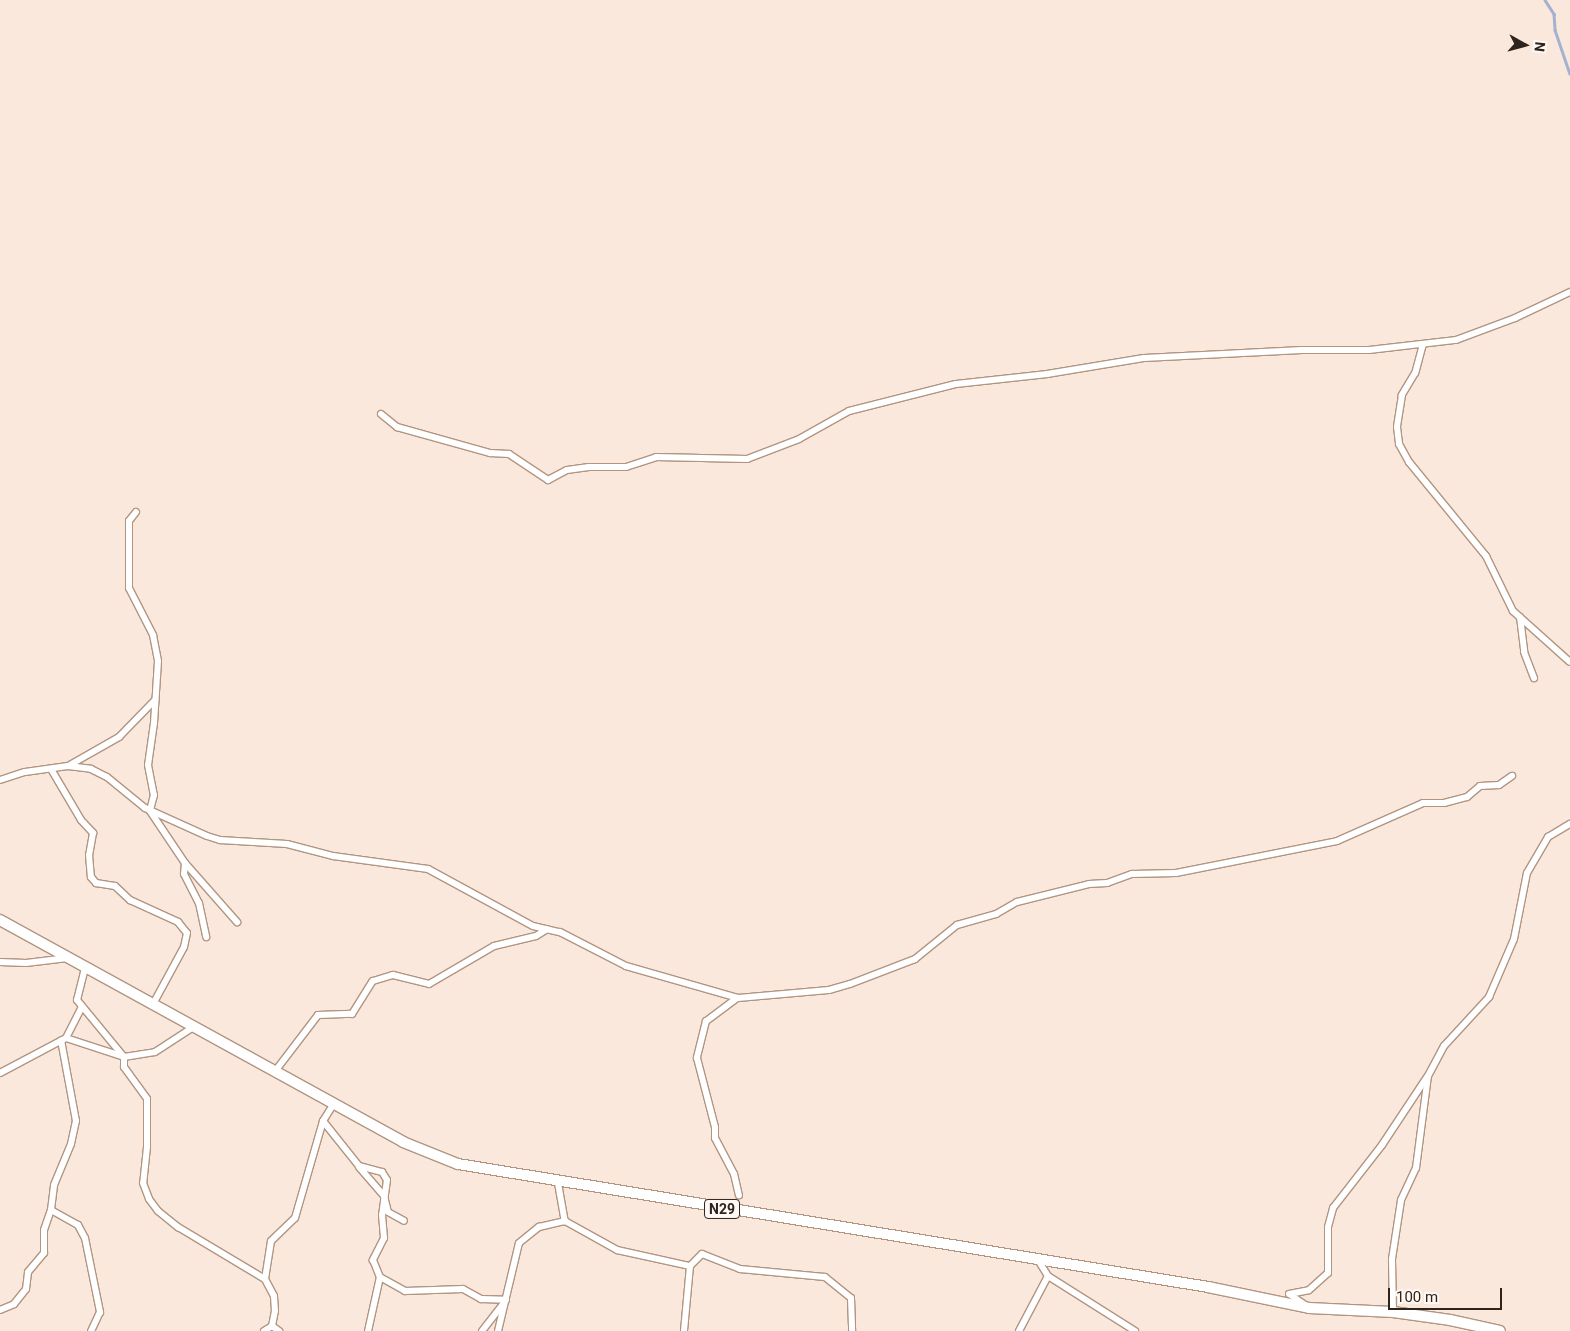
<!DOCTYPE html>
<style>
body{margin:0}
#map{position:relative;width:1570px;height:1331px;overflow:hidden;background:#fbe8dc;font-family:Roboto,sans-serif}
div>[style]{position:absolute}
.stream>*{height:2.5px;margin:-1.25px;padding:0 1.25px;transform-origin:1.25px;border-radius:1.25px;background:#a2b2cf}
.roads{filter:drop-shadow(1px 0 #b19581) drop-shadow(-1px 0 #b19581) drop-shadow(0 1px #b19581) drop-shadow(0 -1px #b19581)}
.street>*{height:6px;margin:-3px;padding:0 3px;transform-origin:3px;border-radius:3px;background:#fff}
.primary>*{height:10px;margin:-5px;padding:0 5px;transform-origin:5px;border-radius:5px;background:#fff}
span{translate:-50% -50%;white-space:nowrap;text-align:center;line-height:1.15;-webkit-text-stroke:5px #fff8f4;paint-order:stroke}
.shield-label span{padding:1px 4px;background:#fff8f4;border:1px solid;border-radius:4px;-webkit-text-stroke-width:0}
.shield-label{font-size:14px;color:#2f241c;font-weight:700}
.north{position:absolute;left:1500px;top:20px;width:50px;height:50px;-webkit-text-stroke:4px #fff8f4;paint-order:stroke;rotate:97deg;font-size:14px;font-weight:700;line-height:20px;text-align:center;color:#2f241c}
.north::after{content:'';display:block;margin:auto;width:18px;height:22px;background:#2f241c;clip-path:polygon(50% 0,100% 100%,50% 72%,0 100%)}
.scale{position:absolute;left:1388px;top:1288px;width:114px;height:22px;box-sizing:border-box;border:2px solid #2f241c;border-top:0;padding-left:6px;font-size:15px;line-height:18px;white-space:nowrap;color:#2f241c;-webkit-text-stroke:4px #fff8f4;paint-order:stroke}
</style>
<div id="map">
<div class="stream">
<i style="left:1545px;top:0;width:17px;rotate:57deg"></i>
<i style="left:1554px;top:14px;width:16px;rotate:86deg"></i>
<i style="left:1555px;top:30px;width:46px;rotate:71.2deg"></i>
</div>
<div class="roads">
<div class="street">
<i style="left:1423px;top:344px;width:30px;rotate:105deg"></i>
<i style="left:1415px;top:373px;width:26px;rotate:121deg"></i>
<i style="left:1402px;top:395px;width:32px;rotate:99deg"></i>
<i style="left:1397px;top:427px;width:17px;rotate:83deg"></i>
<i style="left:1399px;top:444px;width:21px;rotate:61deg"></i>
<i style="left:1409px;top:462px;width:122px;rotate:50.7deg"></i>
<i style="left:1486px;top:556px;width:61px;rotate:63.9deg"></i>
<i style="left:1513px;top:611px;width:76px;rotate:41.8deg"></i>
<i style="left:381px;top:414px;width:21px;rotate:39deg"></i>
<i style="left:397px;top:427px;width:97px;rotate:15.6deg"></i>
<i style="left:490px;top:453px;width:19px;rotate:3deg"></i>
<i style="left:509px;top:454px;width:47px;rotate:33.7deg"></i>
<i style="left:548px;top:480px;width:21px;rotate:-28deg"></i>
<i style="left:567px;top:470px;width:22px;rotate:-8deg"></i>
<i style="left:589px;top:467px;width:37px"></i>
<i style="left:626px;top:467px;width:32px;rotate:-18deg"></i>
<i style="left:656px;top:457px;width:91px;rotate:1.3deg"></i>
<i style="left:747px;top:459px;width:56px;rotate:-21deg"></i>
<i style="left:799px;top:439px;width:57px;rotate:-29.2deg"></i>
<i style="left:849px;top:411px;width:110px;rotate:-14.2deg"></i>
<i style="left:956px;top:384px;width:92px;rotate:-6.3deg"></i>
<i style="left:1047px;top:374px;width:98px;rotate:-9.4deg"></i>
<i style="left:1144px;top:358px;width:158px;rotate:-2.9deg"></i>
<i style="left:1302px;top:350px;width:67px"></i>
<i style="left:1369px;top:350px;width:88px;rotate:-6.6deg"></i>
<i style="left:1456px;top:340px;width:63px;rotate:-20.4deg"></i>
<i style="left:1515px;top:318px;width:61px;rotate:-25.3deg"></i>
<i style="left:136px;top:512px;width:11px;rotate:128deg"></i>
<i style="left:129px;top:521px;width:67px;rotate:90deg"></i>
<i style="left:129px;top:588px;width:53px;rotate:62.9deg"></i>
<i style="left:153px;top:635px;width:26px;rotate:79deg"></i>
<i style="left:158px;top:661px;width:62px;rotate:93.7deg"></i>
<i style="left:154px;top:723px;width:42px;rotate:98.1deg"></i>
<i style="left:148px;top:765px;width:31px;rotate:79deg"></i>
<i style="left:154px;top:795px;width:16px;rotate:105deg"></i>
<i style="left:1520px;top:617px;width:35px;rotate:83deg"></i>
<i style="left:1524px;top:652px;width:28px;rotate:69deg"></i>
<i style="left:68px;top:766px;width:23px;rotate:7deg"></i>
<i style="left:91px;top:769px;width:18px;rotate:27deg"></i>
<i style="left:107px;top:777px;width:49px;rotate:39.2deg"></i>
<i style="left:145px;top:808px;width:68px;rotate:24.3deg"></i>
<i style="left:207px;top:836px;width:14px;rotate:17deg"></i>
<i style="left:220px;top:840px;width:67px;rotate:3.4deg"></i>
<i style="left:287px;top:844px;width:48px;rotate:14.6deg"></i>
<i style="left:333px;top:856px;width:96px;rotate:7.8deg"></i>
<i style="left:428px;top:869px;width:119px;rotate:28.5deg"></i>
<i style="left:533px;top:926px;width:28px;rotate:13deg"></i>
<i style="left:560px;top:932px;width:74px;rotate:27.3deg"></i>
<i style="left:626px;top:966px;width:116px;rotate:15.9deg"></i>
<i style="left:738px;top:998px;width:91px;rotate:-5deg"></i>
<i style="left:829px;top:990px;width:22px;rotate:-16deg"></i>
<i style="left:850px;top:984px;width:70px;rotate:-21deg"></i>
<i style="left:915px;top:959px;width:54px;rotate:-39deg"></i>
<i style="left:957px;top:925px;width:41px;rotate:-15.8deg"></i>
<i style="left:996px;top:914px;width:24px;rotate:-30deg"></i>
<i style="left:1017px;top:902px;width:74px;rotate:-14deg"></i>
<i style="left:1089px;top:884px;width:18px;rotate:-3deg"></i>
<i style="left:1107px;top:883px;width:27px;rotate:-20deg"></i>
<i style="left:1132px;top:874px;width:44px;rotate:-1.3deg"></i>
<i style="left:1176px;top:873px;width:164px;rotate:-11.2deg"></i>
<i style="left:1337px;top:841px;width:94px;rotate:-23.8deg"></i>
<i style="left:1423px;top:803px;width:21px"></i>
<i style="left:1444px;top:803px;width:24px;rotate:-15deg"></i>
<i style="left:1467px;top:797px;width:17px;rotate:-40deg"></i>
<i style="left:1480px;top:786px;width:19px;rotate:-3deg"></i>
<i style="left:1499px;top:785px;width:16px;rotate:-35deg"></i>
<i style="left:51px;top:769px;width:59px;rotate:59.5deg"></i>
<i style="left:81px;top:820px;width:18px;rotate:47deg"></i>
<i style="left:93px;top:833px;width:22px;rotate:100deg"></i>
<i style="left:89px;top:855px;width:22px;rotate:85deg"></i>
<i style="left:91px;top:877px;width:8px;rotate:50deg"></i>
<i style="left:96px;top:883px;width:19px;rotate:9deg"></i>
<i style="left:115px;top:886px;width:21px;rotate:43deg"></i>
<i style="left:130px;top:900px;width:53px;rotate:24.6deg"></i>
<i style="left:178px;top:922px;width:14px;rotate:51deg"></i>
<i style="left:187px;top:933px;width:14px;rotate:102deg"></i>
<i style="left:184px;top:947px;width:65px;rotate:118.5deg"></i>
<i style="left:0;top:780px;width:26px;rotate:-18deg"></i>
<i style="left:25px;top:772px;width:43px;rotate:-7.9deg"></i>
<i style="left:68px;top:766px;width:59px;rotate:-29.6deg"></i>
<i style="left:119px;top:737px;width:52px;rotate:-45.8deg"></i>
<i style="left:150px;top:811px;width:63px;rotate:56.1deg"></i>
<i style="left:185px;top:863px;width:79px;rotate:48.6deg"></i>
<i style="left:185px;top:863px;width:11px;rotate:95deg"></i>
<i style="left:184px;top:874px;width:33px;rotate:63deg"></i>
<i style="left:199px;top:903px;width:35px;rotate:78deg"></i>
<i style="left:0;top:962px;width:26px;rotate:2deg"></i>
<i style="left:26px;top:963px;width:42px;rotate:-6.8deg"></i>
<i style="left:85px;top:968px;width:33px;rotate:104deg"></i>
<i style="left:77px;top:1000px;width:74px;rotate:50.5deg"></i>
<i style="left:124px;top:1057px;width:10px;rotate:90deg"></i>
<i style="left:124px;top:1067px;width:39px;rotate:54deg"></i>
<i style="left:147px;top:1099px;width:48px;rotate:90deg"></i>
<i style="left:147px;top:1147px;width:36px;rotate:96deg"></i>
<i style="left:143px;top:1183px;width:17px;rotate:69deg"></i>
<i style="left:149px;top:1199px;width:15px;rotate:53deg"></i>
<i style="left:158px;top:1211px;width:26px;rotate:39deg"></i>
<i style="left:178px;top:1227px;width:101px;rotate:30.9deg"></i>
<i style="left:737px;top:998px;width:39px;rotate:143deg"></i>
<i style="left:706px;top:1021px;width:38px;rotate:104deg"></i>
<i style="left:697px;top:1058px;width:71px;rotate:75.4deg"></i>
<i style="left:715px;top:1127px;width:11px;rotate:90deg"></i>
<i style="left:715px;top:1138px;width:41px;rotate:62.2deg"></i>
<i style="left:734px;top:1174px;width:22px;rotate:77deg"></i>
<i style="left:66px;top:1038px;width:35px;rotate:-63deg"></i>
<i style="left:276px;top:1070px;width:69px;rotate:-52.6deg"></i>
<i style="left:318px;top:1015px;width:34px;rotate:-2deg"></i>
<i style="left:352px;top:1014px;width:39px;rotate:-58deg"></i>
<i style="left:373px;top:981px;width:21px;rotate:-17deg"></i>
<i style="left:393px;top:975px;width:37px;rotate:14deg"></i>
<i style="left:429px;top:984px;width:75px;rotate:-30.3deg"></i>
<i style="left:494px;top:946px;width:43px;rotate:-13.4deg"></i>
<i style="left:536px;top:936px;width:13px;rotate:-32deg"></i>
<i style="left:0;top:1073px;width:75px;rotate:-27.9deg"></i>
<i style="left:66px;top:1038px;width:61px;rotate:18.1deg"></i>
<i style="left:124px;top:1057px;width:31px;rotate:-9deg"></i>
<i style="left:155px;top:1052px;width:44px;rotate:-33deg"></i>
<i style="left:323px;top:1121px;width:58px;rotate:51.3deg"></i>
<i style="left:359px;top:1166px;width:24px;rotate:15deg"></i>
<i style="left:382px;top:1172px;width:9px;rotate:58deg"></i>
<i style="left:387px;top:1180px;width:35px;rotate:98deg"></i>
<i style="left:382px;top:1215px;width:23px;rotate:85deg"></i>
<i style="left:384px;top:1238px;width:25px;rotate:117deg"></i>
<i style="left:373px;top:1260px;width:18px;rotate:68deg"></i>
<i style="left:380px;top:1277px;width:55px;rotate:102.5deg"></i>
<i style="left:359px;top:1167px;width:38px;rotate:49deg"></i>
<i style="left:384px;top:1196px;width:16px;rotate:76deg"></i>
<i style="left:388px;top:1212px;width:18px;rotate:29deg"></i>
<i style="left:558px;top:1183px;width:39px;rotate:80deg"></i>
<i style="left:51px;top:1210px;width:31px;rotate:29deg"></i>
<i style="left:78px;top:1225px;width:15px;rotate:62deg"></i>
<i style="left:85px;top:1238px;width:76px;rotate:78.5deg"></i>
<i style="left:100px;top:1312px;width:21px;rotate:115deg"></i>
<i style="left:1038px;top:1260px;width:19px;rotate:58deg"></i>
<i style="left:690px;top:1266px;width:17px;rotate:-45deg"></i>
<i style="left:702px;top:1254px;width:41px;rotate:21.5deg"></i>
<i style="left:740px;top:1269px;width:85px;rotate:5.4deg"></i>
<i style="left:825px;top:1277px;width:33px;rotate:39deg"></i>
<i style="left:851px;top:1298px;width:33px;rotate:88deg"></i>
<i style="left:380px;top:1277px;width:29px;rotate:29deg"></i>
<i style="left:405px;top:1291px;width:58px;rotate:-2deg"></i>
<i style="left:463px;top:1289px;width:21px;rotate:29deg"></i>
<i style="left:481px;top:1299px;width:25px;rotate:2deg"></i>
<i style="left:1305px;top:1305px;width:19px;rotate:-145deg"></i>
<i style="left:1289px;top:1294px;width:20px;rotate:-11deg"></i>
<i style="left:1309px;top:1290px;width:25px;rotate:-42deg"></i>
<i style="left:1328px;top:1273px;width:46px;rotate:-90deg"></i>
<i style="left:1328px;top:1227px;width:20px;rotate:-75deg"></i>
<i style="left:1333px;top:1208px;width:80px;rotate:-52.1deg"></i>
<i style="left:1382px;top:1145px;width:82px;rotate:-56.5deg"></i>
<i style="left:0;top:1310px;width:15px;rotate:-23deg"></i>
<i style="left:14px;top:1304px;width:19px;rotate:-51deg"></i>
<i style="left:26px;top:1289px;width:17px;rotate:-83deg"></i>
<i style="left:28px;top:1272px;width:25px;rotate:-50deg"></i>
<i style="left:44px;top:1253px;width:23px;rotate:-90deg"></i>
<i style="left:44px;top:1230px;width:21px;rotate:-71deg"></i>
<i style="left:51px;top:1210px;width:25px;rotate:-83deg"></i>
<i style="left:54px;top:1185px;width:44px;rotate:-67.5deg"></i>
<i style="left:71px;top:1144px;width:24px;rotate:-78deg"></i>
<i style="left:76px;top:1121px;width:82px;rotate:-100.5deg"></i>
<i style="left:1393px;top:1312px;width:53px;rotate:-91.1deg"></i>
<i style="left:1392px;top:1259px;width:60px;rotate:-81.3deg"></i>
<i style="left:1401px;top:1200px;width:35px;rotate:-65deg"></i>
<i style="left:1416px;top:1168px;width:93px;rotate:-82.6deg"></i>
<i style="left:1428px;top:1076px;width:34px;rotate:-62deg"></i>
<i style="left:1444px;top:1046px;width:67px;rotate:-47.4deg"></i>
<i style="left:1489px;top:997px;width:63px;rotate:-66.7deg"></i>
<i style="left:1514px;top:939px;width:67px;rotate:-78.9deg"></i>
<i style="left:1527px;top:873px;width:42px;rotate:-59.7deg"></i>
<i style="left:1548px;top:837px;width:26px;rotate:-31deg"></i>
<i style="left:272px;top:1326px;width:9px;rotate:36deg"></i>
<i style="left:264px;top:1331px;width:9px;rotate:-32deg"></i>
<i style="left:272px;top:1326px;width:15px;rotate:-79deg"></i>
<i style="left:275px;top:1311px;width:15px;rotate:-94deg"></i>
<i style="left:274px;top:1296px;width:19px;rotate:-118deg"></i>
<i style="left:265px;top:1279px;width:38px;rotate:-81deg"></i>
<i style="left:271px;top:1241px;width:33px;rotate:-44deg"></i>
<i style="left:295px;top:1218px;width:101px;rotate:-73.9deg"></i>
<i style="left:323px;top:1121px;width:22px;rotate:-58deg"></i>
<i style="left:482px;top:1331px;width:36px;rotate:-52deg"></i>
<i style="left:498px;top:1331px;width:90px;rotate:-76.6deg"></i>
<i style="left:519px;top:1243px;width:26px;rotate:-39deg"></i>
<i style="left:539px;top:1227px;width:27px;rotate:-13deg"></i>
<i style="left:565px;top:1221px;width:60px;rotate:29.1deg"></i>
<i style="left:617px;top:1250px;width:75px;rotate:12.4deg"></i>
<i style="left:690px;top:1266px;width:65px;rotate:95.3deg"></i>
<i style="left:1019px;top:1331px;width:62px;rotate:-62.2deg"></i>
<i style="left:1048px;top:1276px;width:103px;rotate:32.3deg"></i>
</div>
<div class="primary">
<i style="left:0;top:920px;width:460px;rotate:28.8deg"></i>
<i style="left:403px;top:1142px;width:59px;rotate:21.8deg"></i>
<i style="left:458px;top:1164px;width:760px;rotate:9.31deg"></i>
<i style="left:1208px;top:1287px;width:103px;rotate:11.7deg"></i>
<i style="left:1309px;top:1308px;width:84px;rotate:2.7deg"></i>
<i style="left:1393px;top:1312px;width:58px;rotate:8deg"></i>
<i style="left:1450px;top:1320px;width:51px;rotate:12.4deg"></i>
</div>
</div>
<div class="shield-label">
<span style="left:722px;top:1209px">N29</span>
</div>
<div class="north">N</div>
<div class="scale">100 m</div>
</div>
